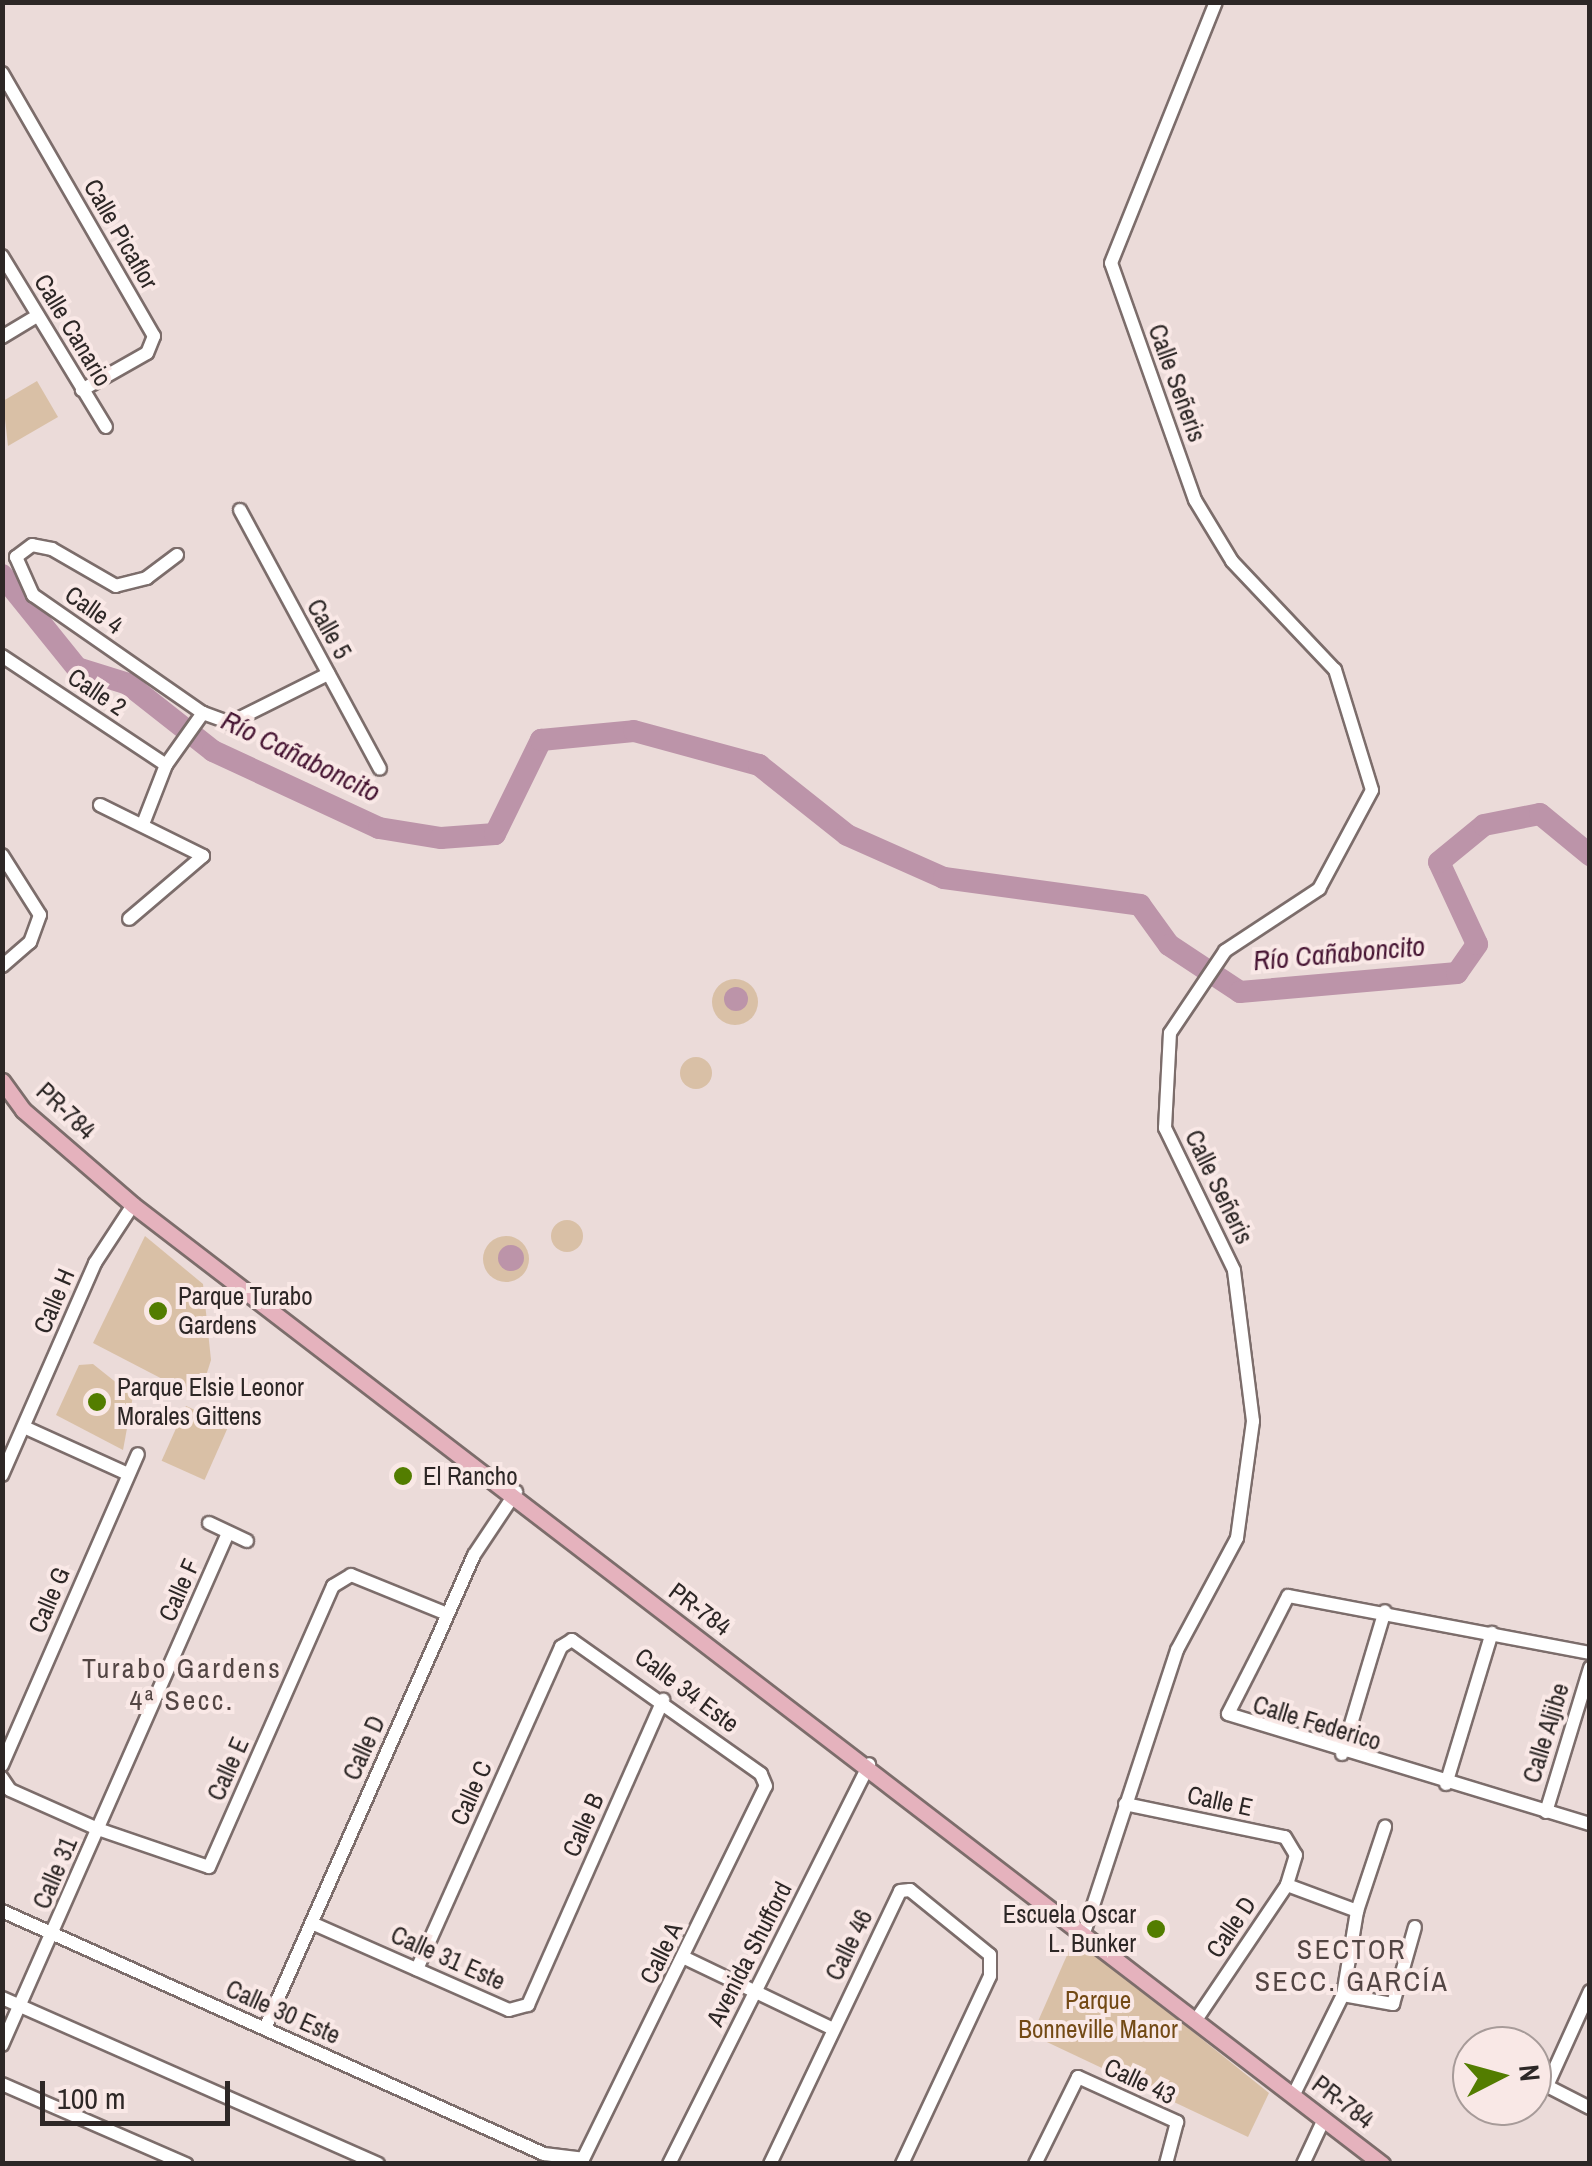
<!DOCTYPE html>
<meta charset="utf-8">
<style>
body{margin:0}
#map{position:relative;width:1592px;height:2166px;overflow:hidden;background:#ebdbd9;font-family:"Archivo Narrow",sans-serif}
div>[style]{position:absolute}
.green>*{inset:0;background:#d9c0a6;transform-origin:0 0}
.round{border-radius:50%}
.water>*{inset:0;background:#bc94a9}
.river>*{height:22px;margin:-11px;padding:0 11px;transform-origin:11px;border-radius:11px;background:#bc94a9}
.roads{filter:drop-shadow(2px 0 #7c6d6b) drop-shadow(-2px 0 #7c6d6b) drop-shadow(0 2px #7c6d6b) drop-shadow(0 -2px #7c6d6b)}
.minor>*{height:12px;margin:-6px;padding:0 6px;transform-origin:6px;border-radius:6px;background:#fff}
.major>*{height:15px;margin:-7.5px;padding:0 7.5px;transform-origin:7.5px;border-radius:7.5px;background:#e5b2bd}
.dots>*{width:28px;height:28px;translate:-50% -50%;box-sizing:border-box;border:5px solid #f9e8e6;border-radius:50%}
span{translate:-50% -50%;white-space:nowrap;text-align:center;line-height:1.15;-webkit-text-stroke:8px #f9e8e6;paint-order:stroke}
.street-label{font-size:25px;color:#2d2726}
.poi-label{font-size:25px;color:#2d2726}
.left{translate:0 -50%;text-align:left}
.right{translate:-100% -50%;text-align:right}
.park-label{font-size:25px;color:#734a15}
.water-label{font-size:28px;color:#471533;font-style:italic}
.neighbourhood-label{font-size:28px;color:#534644;letter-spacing:2.5px}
.frame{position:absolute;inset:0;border:5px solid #2d2726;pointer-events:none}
.north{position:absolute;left:1452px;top:2026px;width:100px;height:100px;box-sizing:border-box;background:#f9e8e6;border:2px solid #a79b99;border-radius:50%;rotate:84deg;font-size:28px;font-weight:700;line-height:40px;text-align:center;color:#2d2726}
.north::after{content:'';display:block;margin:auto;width:35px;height:45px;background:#537d00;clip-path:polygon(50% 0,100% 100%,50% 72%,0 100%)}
.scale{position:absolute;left:40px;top:2081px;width:190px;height:45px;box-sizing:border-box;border:5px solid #2d2726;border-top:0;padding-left:12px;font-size:30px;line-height:35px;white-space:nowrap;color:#2d2726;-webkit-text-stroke:8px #f9e8e6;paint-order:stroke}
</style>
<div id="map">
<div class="green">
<i style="clip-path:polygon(37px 381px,58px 417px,8px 446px,3px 401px)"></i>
<i class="round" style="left:712px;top:979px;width:46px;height:46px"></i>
<i class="round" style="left:680px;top:1057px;width:32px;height:32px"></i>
<i class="round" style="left:551px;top:1220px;width:32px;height:32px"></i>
<i class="round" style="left:483px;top:1236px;width:46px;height:46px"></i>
<i style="clip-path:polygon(145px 1236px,203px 1284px,211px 1360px,199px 1398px,93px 1343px)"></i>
<i style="clip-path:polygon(93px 1364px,133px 1396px,123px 1450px,56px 1415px,79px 1365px)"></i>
<i style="left:186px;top:1406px;width:47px;height:60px;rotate:24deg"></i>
<i style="clip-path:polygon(1075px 1937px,1269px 2093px,1248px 2137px,1032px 2035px)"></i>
</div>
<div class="water">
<i class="round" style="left:724px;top:987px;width:24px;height:24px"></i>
<i class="round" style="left:498px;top:1245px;width:26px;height:26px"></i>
</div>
<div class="river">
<i style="left:2px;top:575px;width:119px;rotate:51.1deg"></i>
<i style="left:77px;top:668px;width:53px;rotate:17.4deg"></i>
<i style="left:128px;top:684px;width:108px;rotate:38.2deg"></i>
<i style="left:213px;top:751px;width:183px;rotate:24.9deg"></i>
<i style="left:379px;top:828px;width:63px;rotate:9.2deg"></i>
<i style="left:441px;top:838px;width:54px;rotate:-4.2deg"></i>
<i style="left:495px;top:834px;width:105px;rotate:-63.9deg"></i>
<i style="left:541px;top:740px;width:93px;rotate:-5.5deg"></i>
<i style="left:634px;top:731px;width:130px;rotate:15.2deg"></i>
<i style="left:759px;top:765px;width:112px;rotate:38.5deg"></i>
<i style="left:847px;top:835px;width:106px;rotate:23.9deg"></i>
<i style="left:944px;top:878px;width:198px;rotate:7.8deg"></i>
<i style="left:1140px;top:905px;width:49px;rotate:54.1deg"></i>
<i style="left:1169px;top:945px;width:85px;rotate:33.5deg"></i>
<i style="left:1240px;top:992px;width:218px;rotate:-5deg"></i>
<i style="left:1457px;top:973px;width:35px;rotate:-55deg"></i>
<i style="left:1477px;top:944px;width:90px;rotate:-114.9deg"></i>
<i style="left:1439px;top:862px;width:58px;rotate:-39.4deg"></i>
<i style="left:1484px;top:825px;width:57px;rotate:-11.1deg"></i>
<i style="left:1540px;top:814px;width:65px;rotate:39.4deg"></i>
</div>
<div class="roads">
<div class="minor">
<i style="left:2px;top:73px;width:304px;rotate:60deg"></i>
<i style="left:154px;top:336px;width:18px;rotate:112deg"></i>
<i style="left:147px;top:353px;width:75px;rotate:150.4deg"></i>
<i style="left:2px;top:256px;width:200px;rotate:58.7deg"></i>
<i style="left:2px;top:337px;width:41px;rotate:-31deg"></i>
<i style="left:240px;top:510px;width:294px;rotate:61.6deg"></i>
<i style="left:177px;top:555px;width:38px;rotate:143deg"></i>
<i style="left:147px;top:578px;width:32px;rotate:166deg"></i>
<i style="left:116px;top:586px;width:74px;rotate:-150deg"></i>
<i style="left:52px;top:549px;width:20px;rotate:-169deg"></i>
<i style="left:32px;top:545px;width:20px;rotate:143deg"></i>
<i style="left:16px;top:557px;width:42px;rotate:65.9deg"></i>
<i style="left:33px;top:595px;width:207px;rotate:34.8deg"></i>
<i style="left:203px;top:713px;width:29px;rotate:20deg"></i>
<i style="left:230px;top:723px;width:110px;rotate:-26.6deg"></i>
<i style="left:2px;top:656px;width:197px;rotate:33.6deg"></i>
<i style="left:100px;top:805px;width:115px;rotate:26.3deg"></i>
<i style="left:203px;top:856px;width:97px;rotate:139.6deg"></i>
<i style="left:143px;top:824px;width:63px;rotate:-68.7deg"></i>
<i style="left:166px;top:765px;width:64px;rotate:-54.6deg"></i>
<i style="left:2px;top:855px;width:71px;rotate:57.7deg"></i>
<i style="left:40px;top:915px;width:29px;rotate:110deg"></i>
<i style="left:30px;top:942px;width:37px;rotate:139deg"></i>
<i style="left:24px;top:1427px;width:114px;rotate:24.3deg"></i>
<i style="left:2px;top:1475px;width:232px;rotate:-66.3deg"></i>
<i style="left:95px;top:1263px;width:69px;rotate:-56.8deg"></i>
<i style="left:209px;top:1523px;width:42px;rotate:25.3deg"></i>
<i style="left:1590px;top:1653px;width:307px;rotate:-169.3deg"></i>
<i style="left:1288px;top:1596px;width:132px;rotate:117deg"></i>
<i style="left:1228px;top:1714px;width:378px;rotate:16.9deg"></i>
<i style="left:1342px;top:1754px;width:149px;rotate:-73.3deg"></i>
<i style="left:2px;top:1765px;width:339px;rotate:-66.4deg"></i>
<i style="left:2px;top:1778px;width:14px;rotate:56deg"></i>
<i style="left:10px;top:1790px;width:96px;rotate:23.9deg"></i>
<i style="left:98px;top:1829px;width:117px;rotate:18.9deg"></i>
<i style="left:209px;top:1867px;width:307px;rotate:-66.2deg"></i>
<i style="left:333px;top:1586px;width:21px;rotate:-31deg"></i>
<i style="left:351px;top:1575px;width:104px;rotate:22.1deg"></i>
<i style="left:1446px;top:1784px;width:158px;rotate:-73.1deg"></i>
<i style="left:1125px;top:1804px;width:163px;rotate:11.7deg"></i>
<i style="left:1285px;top:1837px;width:21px;rotate:59deg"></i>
<i style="left:1296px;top:1855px;width:31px;rotate:107deg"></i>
<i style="left:1287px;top:1885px;width:163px;rotate:124deg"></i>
<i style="left:1546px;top:1812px;width:151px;rotate:-73deg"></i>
<i style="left:1287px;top:1885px;width:75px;rotate:20.4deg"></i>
<i style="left:2px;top:1911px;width:594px;rotate:24.15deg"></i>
<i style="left:544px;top:2154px;width:39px;rotate:7deg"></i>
<i style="left:583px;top:2159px;width:415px;rotate:-63.9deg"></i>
<i style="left:766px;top:1786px;width:13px;rotate:-113deg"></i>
<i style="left:761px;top:1774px;width:232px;rotate:-144.7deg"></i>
<i style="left:572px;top:1640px;width:13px;rotate:148deg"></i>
<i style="left:561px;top:1647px;width:353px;rotate:114.1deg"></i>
<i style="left:314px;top:1924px;width:213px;rotate:23.8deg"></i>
<i style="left:509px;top:2010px;width:20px;rotate:-15deg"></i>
<i style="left:528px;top:2005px;width:334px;rotate:-66.1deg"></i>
<i style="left:1084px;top:1933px;width:298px;rotate:-71.8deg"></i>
<i style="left:1177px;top:1650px;width:127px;rotate:-61.8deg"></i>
<i style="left:1237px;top:1538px;width:118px;rotate:-82.2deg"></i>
<i style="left:1253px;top:1421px;width:152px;rotate:-97.2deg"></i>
<i style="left:1234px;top:1270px;width:158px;rotate:-115.9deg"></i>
<i style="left:1165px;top:1128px;width:95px;rotate:-87deg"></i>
<i style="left:1170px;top:1033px;width:99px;rotate:-56.1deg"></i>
<i style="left:1225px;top:951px;width:113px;rotate:-33.4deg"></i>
<i style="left:1319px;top:889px;width:112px;rotate:-61.8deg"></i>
<i style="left:1372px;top:790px;width:126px;rotate:-107.1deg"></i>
<i style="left:1335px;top:670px;width:150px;rotate:-133.4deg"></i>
<i style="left:1232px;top:561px;width:71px;rotate:-121.2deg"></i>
<i style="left:1195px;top:500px;width:251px;rotate:-109.5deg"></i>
<i style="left:1111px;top:263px;width:281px;rotate:-68.1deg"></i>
<i style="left:685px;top:1958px;width:164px;rotate:25.6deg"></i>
<i style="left:1590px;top:1991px;width:104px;rotate:114.4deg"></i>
<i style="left:1547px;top:2086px;width:48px;rotate:27.1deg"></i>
<i style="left:1343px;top:1995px;width:51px;rotate:10.2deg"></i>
<i style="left:1393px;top:2004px;width:80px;rotate:-74.1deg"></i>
<i style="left:2px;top:1998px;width:411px;rotate:23.8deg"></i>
<i style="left:265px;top:2028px;width:517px;rotate:-66.16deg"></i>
<i style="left:474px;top:1555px;width:76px;rotate:-56.3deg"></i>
<i style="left:2px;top:2045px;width:560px;rotate:-66.18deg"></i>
<i style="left:2px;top:2084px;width:201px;rotate:23.5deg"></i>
<i style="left:1293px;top:2096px;width:113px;rotate:-63.7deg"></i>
<i style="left:1343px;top:1995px;width:85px;rotate:-80.5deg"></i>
<i style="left:1357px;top:1911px;width:89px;rotate:-71.6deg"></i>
<i style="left:669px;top:2164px;width:447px;rotate:-63.4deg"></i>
<i style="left:770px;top:2164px;width:302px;rotate:-64.5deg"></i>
<i style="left:900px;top:1891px;width:10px;rotate:-6deg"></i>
<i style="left:910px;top:1890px;width:103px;rotate:39.1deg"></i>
<i style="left:990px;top:1955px;width:21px;rotate:90deg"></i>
<i style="left:990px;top:1976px;width:208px;rotate:115.1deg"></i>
<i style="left:1035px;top:2164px;width:97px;rotate:-63.7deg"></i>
<i style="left:1078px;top:2077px;width:109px;rotate:24.4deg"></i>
<i style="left:1177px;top:2122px;width:43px;rotate:104.7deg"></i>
<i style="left:1303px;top:2164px;width:50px;rotate:-65deg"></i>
</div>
<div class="major">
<i style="left:2px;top:1081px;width:36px;rotate:54deg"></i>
<i style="left:23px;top:1110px;width:145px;rotate:40.8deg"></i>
<i style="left:133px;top:1205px;width:1575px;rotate:37.52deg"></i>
</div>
</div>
<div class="dots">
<i style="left:158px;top:1311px;background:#537d00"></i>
<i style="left:97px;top:1402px;background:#537d00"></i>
<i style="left:403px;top:1476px;background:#537d00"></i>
<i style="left:1156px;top:1929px;background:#537d00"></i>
</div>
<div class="street-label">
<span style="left:121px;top:234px;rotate:60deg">Calle Picaflor</span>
<span style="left:73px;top:330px;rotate:59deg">Calle Canario</span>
<span style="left:1177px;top:383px;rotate:70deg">Calle Señeris</span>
<span style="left:94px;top:610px;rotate:35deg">Calle 4</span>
<span style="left:329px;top:629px;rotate:61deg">Calle 5</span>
<span style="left:97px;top:692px;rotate:34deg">Calle 2</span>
<span style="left:66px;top:1111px;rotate:43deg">PR-784</span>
<span style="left:1219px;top:1187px;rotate:64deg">Calle Señeris</span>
<span style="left:54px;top:1301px;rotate:-67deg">Calle H</span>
<span style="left:179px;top:1590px;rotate:-66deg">Calle F</span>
<span style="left:49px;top:1600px;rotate:-67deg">Calle G</span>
<span style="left:700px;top:1609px;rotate:37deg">PR-784</span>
<span style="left:687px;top:1690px;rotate:37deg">Calle 34 Este</span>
<span style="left:1317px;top:1723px;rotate:17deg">Calle Federico</span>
<span style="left:1546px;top:1733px;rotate:-73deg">Calle Aljibe</span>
<span style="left:364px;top:1748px;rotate:-66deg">Calle D</span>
<span style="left:228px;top:1769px;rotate:-66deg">Calle E</span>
<span style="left:471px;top:1793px;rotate:-66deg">Calle C</span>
<span style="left:1220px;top:1801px;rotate:12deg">Calle E</span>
<span style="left:583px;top:1825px;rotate:-66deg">Calle B</span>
<span style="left:55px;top:1873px;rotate:-67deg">Calle 31</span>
<span style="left:1231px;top:1927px;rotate:-56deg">Calle D</span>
<span style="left:849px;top:1945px;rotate:-64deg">Calle 46</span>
<span style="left:661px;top:1953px;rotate:-64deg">Calle A</span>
<span style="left:749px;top:1954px;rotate:-63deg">Avenida Shufford</span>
<span style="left:448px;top:1958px;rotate:24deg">Calle 31 Este</span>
<span style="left:283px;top:2012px;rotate:24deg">Calle 30 Este</span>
<span style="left:1140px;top:2081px;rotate:25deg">Calle 43</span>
<span style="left:1343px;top:2102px;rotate:37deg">PR-784</span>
</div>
<div class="poi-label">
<span class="left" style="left:178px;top:1311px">Parque Turabo<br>Gardens</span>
<span class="left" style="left:117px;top:1402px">Parque Elsie Leonor<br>Morales Gittens</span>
<span class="left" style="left:423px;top:1476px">El Rancho</span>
<span class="right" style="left:1136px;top:1929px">Escuela Oscar<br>L. Bunker</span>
</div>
<div class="park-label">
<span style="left:1098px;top:2015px">Parque<br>Bonneville Manor</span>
</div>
<div class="water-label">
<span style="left:301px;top:756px;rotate:26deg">Río Cañaboncito</span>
<span style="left:1339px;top:953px;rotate:-5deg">Río Cañaboncito</span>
</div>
<div class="neighbourhood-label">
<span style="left:182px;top:1684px">Turabo Gardens<br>4ª Secc.</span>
<span style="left:1352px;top:1965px">SECTOR<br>SECC. GARCÍA</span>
</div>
<div class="frame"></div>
<div class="north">N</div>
<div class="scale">100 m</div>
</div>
